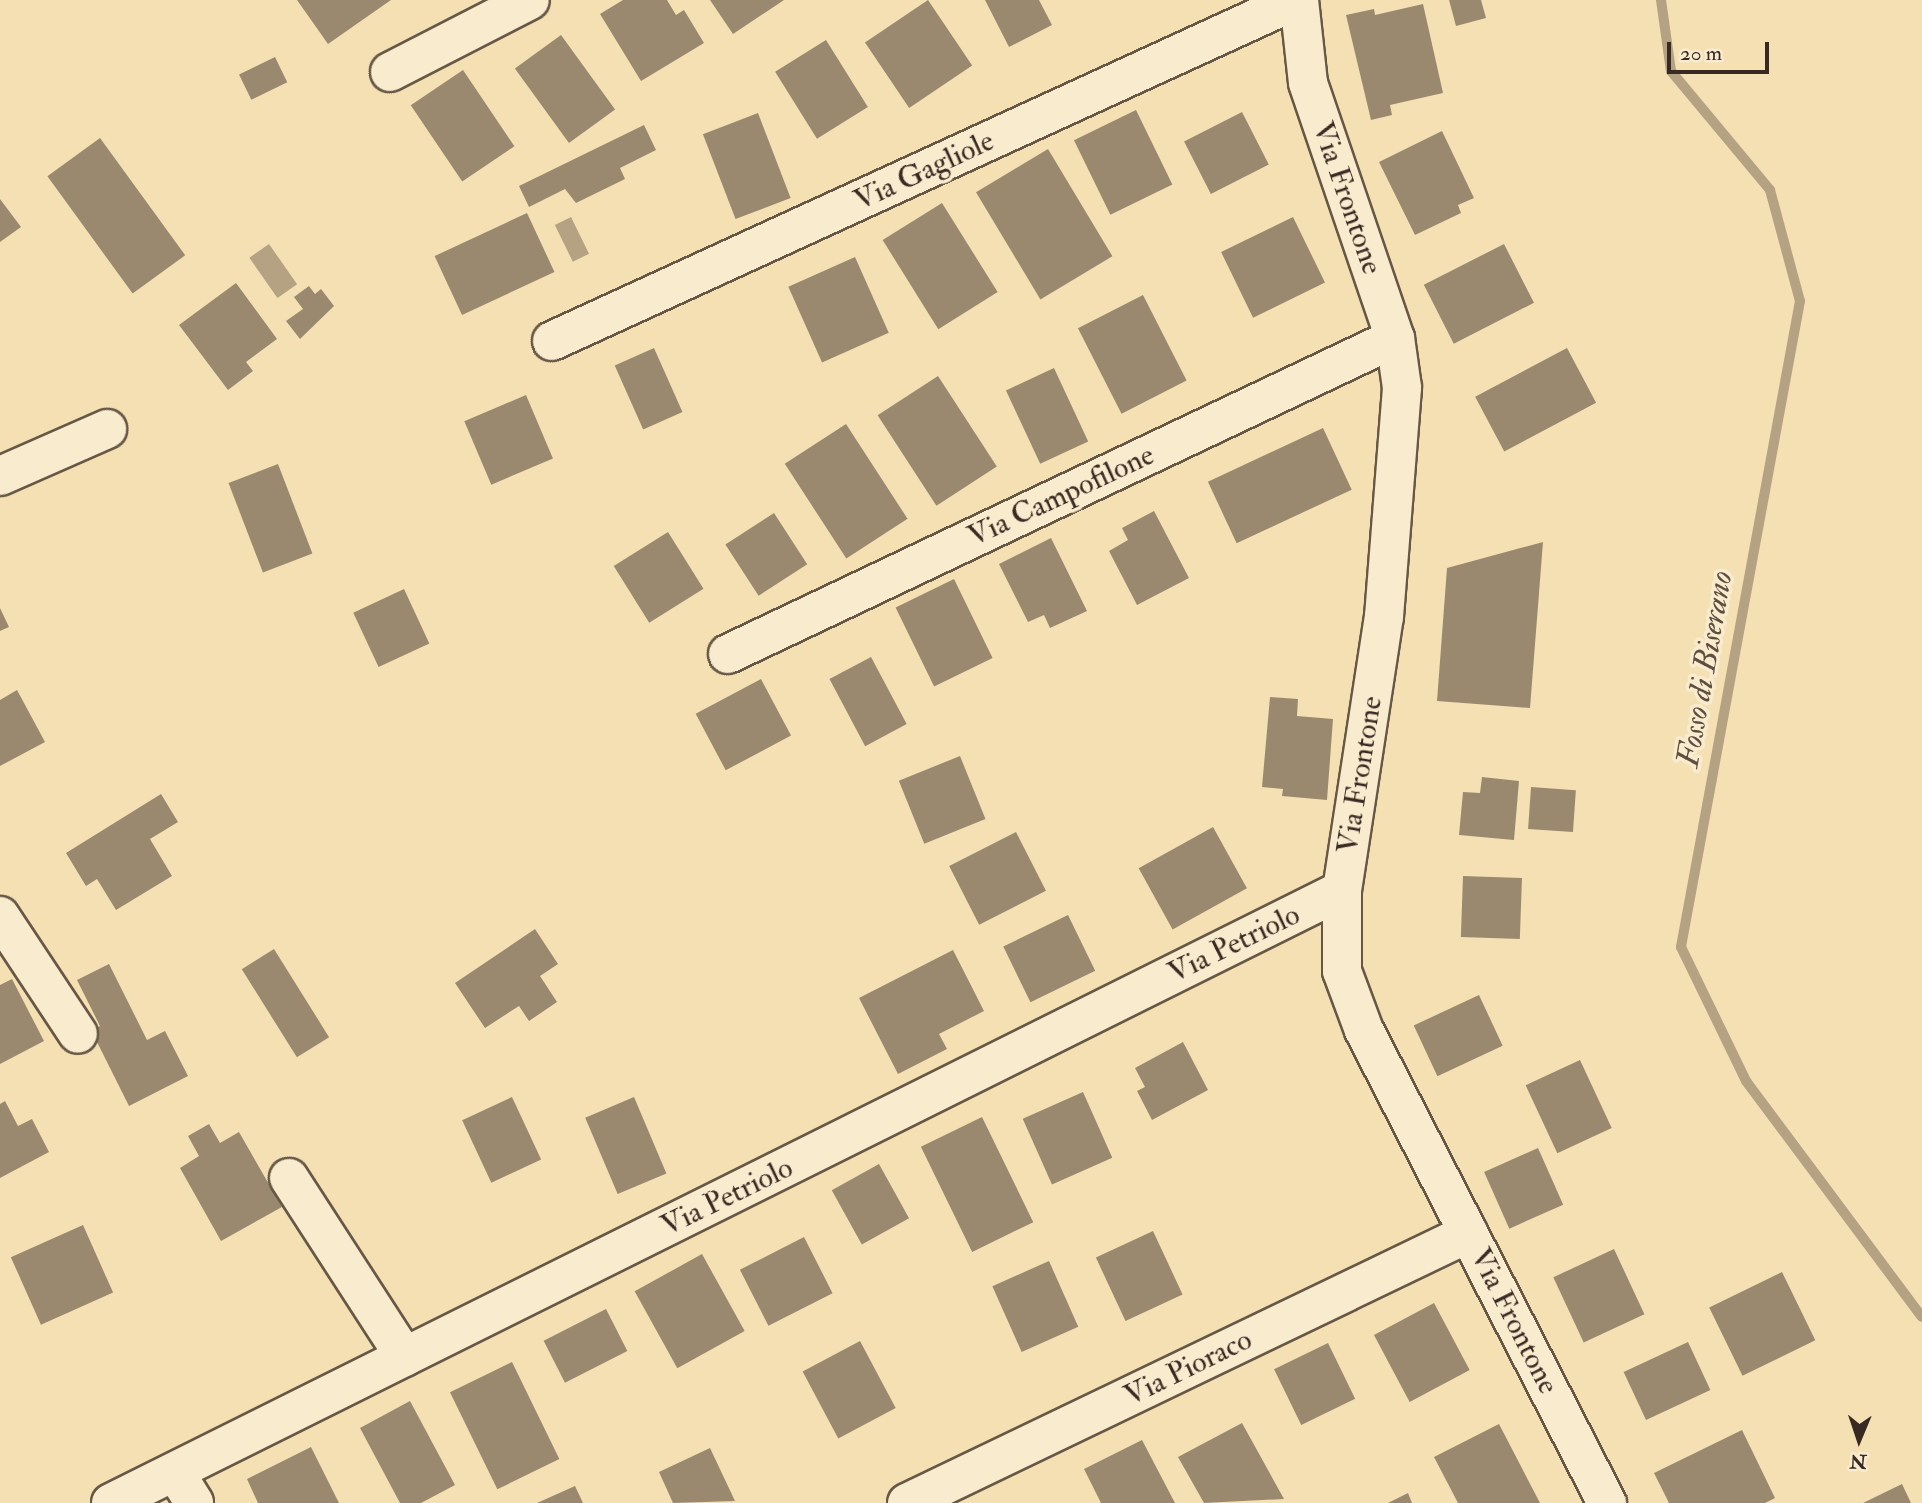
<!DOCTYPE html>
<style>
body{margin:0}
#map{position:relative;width:1922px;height:1503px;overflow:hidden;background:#f5e0b4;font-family:"IM FELL Double Pica",serif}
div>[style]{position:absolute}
.water>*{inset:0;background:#b5a282;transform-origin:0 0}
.stream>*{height:10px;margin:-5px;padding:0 5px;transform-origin:5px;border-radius:5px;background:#b5a282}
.building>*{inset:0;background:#9a896e;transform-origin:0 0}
.roads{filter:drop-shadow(2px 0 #675846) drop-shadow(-2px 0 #675846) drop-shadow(0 2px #675846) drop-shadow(0 -2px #675846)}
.minor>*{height:38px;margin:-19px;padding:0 19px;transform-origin:19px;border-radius:19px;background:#f8ebce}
span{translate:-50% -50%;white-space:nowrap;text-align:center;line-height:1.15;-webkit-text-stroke:7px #f8ebce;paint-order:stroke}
.street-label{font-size:30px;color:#382a22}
.water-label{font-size:32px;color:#5e4e3f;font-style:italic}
.north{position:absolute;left:1824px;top:1405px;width:70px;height:70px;-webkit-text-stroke:5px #f8ebce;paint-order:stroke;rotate:182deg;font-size:19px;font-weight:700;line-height:28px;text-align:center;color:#382a22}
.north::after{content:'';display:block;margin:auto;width:24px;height:32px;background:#382a22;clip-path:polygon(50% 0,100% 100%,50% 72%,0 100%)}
.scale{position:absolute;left:1667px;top:42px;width:102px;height:32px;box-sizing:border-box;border:4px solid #382a22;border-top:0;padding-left:9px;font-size:21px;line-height:24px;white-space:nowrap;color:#382a22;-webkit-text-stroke:5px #f8ebce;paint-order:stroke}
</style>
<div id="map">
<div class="water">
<i style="left:571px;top:217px;width:41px;height:18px;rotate:64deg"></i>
<i style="left:269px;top:244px;width:49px;height:24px;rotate:55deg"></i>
</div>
<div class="stream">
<i style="left:1661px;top:0;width:72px;rotate:82deg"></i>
<i style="left:1671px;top:71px;width:155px;rotate:50.2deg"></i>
<i style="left:1770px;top:190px;width:115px;rotate:74.9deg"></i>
<i style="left:1800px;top:301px;width:657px;rotate:100.44deg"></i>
<i style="left:1681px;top:947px;width:149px;rotate:64.1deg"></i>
<i style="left:1746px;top:1081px;width:294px;rotate:53.3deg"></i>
</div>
<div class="building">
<i style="clip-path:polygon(297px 0,391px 0,328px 44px)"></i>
<i style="clip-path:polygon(623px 0,667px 0,676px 15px,684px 10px,704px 43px,641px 81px,600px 14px)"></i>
<i style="clip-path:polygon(710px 0,784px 0,733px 34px)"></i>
<i style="left:928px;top:0;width:79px;height:76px;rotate:56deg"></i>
<i style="clip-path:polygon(985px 0,1039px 0,1052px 25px,1009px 47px)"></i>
<i style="clip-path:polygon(1449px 0,1481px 0,1486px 18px,1456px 26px)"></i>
<i style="clip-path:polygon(1423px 4px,1443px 93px,1390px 105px,1392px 115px,1371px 120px,1346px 15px,1374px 9px,1375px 15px)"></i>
<i style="left:561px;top:35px;width:92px;height:57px;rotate:54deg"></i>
<i style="left:826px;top:40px;width:79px;height:60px;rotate:58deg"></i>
<i style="left:275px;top:57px;width:28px;height:40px;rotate:64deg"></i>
<i style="left:463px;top:70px;width:92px;height:63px;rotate:56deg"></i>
<i style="left:1136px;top:110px;width:83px;height:69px;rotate:64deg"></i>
<i style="left:1242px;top:112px;width:59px;height:65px;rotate:63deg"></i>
<i style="left:758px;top:113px;width:91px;height:59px;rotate:69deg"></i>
<i style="clip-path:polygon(644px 125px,656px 150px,620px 168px,625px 179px,576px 203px,565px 189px,529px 207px,519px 186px)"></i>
<i style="clip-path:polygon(1442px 131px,1474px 198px,1458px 205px,1461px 213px,1415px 235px,1379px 162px)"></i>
<i style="left:100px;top:138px;width:145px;height:65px;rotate:54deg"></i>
<i style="left:1048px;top:149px;width:125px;height:84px;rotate:59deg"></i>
<i style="clip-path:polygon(0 199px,21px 227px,0 242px)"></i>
<i style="left:942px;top:203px;width:105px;height:70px;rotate:58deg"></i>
<i style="left:527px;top:213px;width:65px;height:102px;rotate:65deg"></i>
<i style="left:1293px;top:217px;width:73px;height:80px;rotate:64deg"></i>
<i style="left:1504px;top:244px;width:66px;height:90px;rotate:63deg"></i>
<i style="left:855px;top:257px;width:83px;height:73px;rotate:66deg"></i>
<i style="clip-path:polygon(236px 283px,277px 339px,246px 362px,253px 371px,228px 390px,179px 325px)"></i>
<i style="clip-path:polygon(309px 286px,315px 294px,321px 289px,334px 306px,300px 339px,286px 321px,303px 309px,294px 297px)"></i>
<i style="left:1143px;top:295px;width:96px;height:73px;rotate:63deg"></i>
<i style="left:654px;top:348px;width:70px;height:43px;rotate:66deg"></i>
<i style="left:1567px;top:348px;width:62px;height:104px;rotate:62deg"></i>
<i style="left:1054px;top:368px;width:81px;height:53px;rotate:65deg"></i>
<i style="left:938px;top:376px;width:108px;height:72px;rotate:57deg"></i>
<i style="left:526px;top:395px;width:69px;height:67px;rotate:67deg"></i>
<i style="left:846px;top:424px;width:113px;height:73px;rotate:57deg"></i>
<i style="left:1323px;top:428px;width:68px;height:127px;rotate:65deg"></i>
<i style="left:278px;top:464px;width:96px;height:53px;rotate:69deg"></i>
<i style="clip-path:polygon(1154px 511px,1189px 578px,1137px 605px,1109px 551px,1128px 540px,1122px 528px)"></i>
<i style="left:774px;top:513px;width:61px;height:58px;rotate:57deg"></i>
<i style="left:668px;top:532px;width:67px;height:64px;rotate:58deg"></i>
<i style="clip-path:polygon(1051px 538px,1087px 611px,1050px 628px,1044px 615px,1028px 622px,999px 564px)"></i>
<i style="clip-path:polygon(1543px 542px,1530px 708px,1437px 701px,1447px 568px)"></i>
<i style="left:954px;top:579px;width:88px;height:65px;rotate:64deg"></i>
<i style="left:404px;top:589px;width:60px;height:56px;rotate:65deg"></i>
<i style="clip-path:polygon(0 608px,9px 627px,0 631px)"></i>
<i style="left:871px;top:657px;width:76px;height:47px;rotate:62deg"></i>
<i style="left:761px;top:679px;width:64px;height:74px;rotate:62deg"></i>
<i style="clip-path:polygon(17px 690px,45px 742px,0 766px,0 700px)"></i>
<i style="clip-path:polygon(1270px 697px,1298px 699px,1297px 716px,1333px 719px,1327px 800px,1282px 796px,1283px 789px,1262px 787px)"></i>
<i style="left:960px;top:756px;width:68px;height:66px;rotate:68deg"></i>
<i style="clip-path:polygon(1482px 777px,1519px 781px,1514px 840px,1459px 835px,1463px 792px,1480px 793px)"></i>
<i style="left:1531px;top:787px;width:45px;height:42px;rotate:4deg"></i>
<i style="clip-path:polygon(161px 794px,178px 822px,150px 839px,172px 876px,116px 910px,97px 879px,86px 886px,66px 853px)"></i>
<i style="left:1213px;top:827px;width:70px;height:85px;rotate:61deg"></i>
<i style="left:1016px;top:832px;width:66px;height:75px;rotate:63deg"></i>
<i style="left:1463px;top:876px;width:59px;height:61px;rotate:2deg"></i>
<i style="left:1068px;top:915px;width:62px;height:72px;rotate:64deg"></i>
<i style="clip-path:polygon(535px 929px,558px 964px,540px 976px,557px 1002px,529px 1021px,519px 1006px,485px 1028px,455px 983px)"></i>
<i style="left:274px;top:949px;width:104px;height:38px;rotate:58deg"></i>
<i style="clip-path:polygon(953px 950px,984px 1011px,939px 1034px,947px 1049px,898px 1074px,859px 998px)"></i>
<i style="clip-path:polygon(109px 964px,147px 1040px,165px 1031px,188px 1076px,129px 1106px,91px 1030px,100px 1026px,77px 980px)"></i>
<i style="clip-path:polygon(12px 979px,44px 1041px,0 1064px,0 985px)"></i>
<i style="left:1479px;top:995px;width:56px;height:72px;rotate:65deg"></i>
<i style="clip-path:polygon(1183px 1042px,1208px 1090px,1152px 1120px,1137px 1091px,1145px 1087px,1135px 1068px)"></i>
<i style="left:1580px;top:1060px;width:75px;height:60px;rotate:65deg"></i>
<i style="left:1083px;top:1092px;width:72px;height:66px;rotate:66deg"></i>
<i style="left:512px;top:1097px;width:69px;height:55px;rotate:65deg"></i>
<i style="left:634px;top:1097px;width:83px;height:53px;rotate:67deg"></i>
<i style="clip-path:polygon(5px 1101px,18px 1126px,32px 1119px,49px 1152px,0 1178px,0 1104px)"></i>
<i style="left:982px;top:1117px;width:117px;height:68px;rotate:64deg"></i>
<i style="clip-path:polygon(209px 1124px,220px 1143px,239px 1132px,282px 1207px,221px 1241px,180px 1168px,199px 1156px,188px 1136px)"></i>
<i style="left:1538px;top:1148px;width:62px;height:59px;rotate:66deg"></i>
<i style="left:879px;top:1164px;width:62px;height:54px;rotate:61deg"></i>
<i style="left:83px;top:1225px;width:74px;height:79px;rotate:66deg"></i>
<i style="left:1153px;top:1231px;width:70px;height:63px;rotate:65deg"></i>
<i style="left:804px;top:1237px;width:63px;height:72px;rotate:63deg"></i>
<i style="left:1614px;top:1249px;width:72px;height:67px;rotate:65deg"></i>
<i style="left:702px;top:1254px;width:88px;height:77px;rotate:61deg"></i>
<i style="left:1049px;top:1261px;width:72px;height:62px;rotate:66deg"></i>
<i style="left:1782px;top:1272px;width:76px;height:81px;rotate:64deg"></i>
<i style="left:1434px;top:1303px;width:76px;height:68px;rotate:62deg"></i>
<i style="left:606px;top:1309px;width:47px;height:70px;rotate:63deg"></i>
<i style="left:860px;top:1341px;width:76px;height:65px;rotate:62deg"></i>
<i style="left:1688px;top:1342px;width:53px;height:71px;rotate:65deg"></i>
<i style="left:1328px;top:1343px;width:62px;height:60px;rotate:64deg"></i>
<i style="left:512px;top:1362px;width:108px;height:69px;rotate:64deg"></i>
<i style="clip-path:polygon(410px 1401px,455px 1485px,421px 1503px,400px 1503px,360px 1428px)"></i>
<i style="clip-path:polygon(1242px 1423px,1284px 1499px,1204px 1503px,1178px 1457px)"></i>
<i style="clip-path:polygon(1499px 1424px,1540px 1503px,1458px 1503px,1434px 1457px)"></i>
<i style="clip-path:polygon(1742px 1430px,1775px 1498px,1765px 1503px,1669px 1503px,1654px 1473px)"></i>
<i style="clip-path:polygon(1142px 1440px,1175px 1503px,1101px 1503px,1084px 1469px)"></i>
<i style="clip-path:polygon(311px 1447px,339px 1503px,258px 1503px,247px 1479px)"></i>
<i style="clip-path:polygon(710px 1448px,735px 1501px,673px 1503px,659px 1472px)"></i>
<i style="clip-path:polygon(1902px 1484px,1911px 1503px,1863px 1503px)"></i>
<i style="clip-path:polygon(575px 1486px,583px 1503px,537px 1503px)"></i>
<i style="clip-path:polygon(1408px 1493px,1412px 1503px,1388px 1503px)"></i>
</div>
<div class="roads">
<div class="minor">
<i style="left:1299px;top:0;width:83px;rotate:83.8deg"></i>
<i style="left:1308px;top:83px;width:269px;rotate:71.2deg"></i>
<i style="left:1395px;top:338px;width:50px;rotate:82deg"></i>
<i style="left:1402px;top:388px;width:229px;rotate:94.5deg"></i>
<i style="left:1384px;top:616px;width:277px;rotate:98.7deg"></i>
<i style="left:1342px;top:890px;width:81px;rotate:90deg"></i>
<i style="left:1342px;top:971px;width:63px;rotate:69.6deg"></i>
<i style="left:1364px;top:1030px;width:532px;rotate:62.81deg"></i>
<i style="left:390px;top:72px;width:157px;rotate:-27.2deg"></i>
<i style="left:552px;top:341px;width:818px;rotate:-24.62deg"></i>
<i style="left:0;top:476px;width:117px;rotate:-23.7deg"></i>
<i style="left:728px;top:654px;width:738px;rotate:-25.35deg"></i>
<i style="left:0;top:916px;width:141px;rotate:56.5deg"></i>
<i style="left:289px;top:1178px;width:213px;rotate:57.1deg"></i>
<i style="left:175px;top:1472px;width:36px;rotate:58deg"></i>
<i style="left:111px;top:1503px;width:1375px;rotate:-26.47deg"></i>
<i style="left:907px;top:1503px;width:623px;rotate:-25.66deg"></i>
</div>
</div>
<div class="street-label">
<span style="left:924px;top:171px;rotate:-25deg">Via Gagliole</span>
<span style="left:1347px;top:198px;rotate:71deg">Via Frontone</span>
<span style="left:1061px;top:496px;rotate:-25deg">Via Campofilone</span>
<span style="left:1360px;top:775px;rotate:-81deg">Via Frontone</span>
<span style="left:1234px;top:944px;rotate:-26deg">Via Petriolo</span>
<span style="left:727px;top:1197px;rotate:-26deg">Via Petriolo</span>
<span style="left:1514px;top:1321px;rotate:63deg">Via Frontone</span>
<span style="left:1188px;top:1368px;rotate:-26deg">Via Pioraco</span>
</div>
<div class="water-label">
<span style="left:1705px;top:669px;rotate:-80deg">Fosso di Biserano</span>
</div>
<div class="north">N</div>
<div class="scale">20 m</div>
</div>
